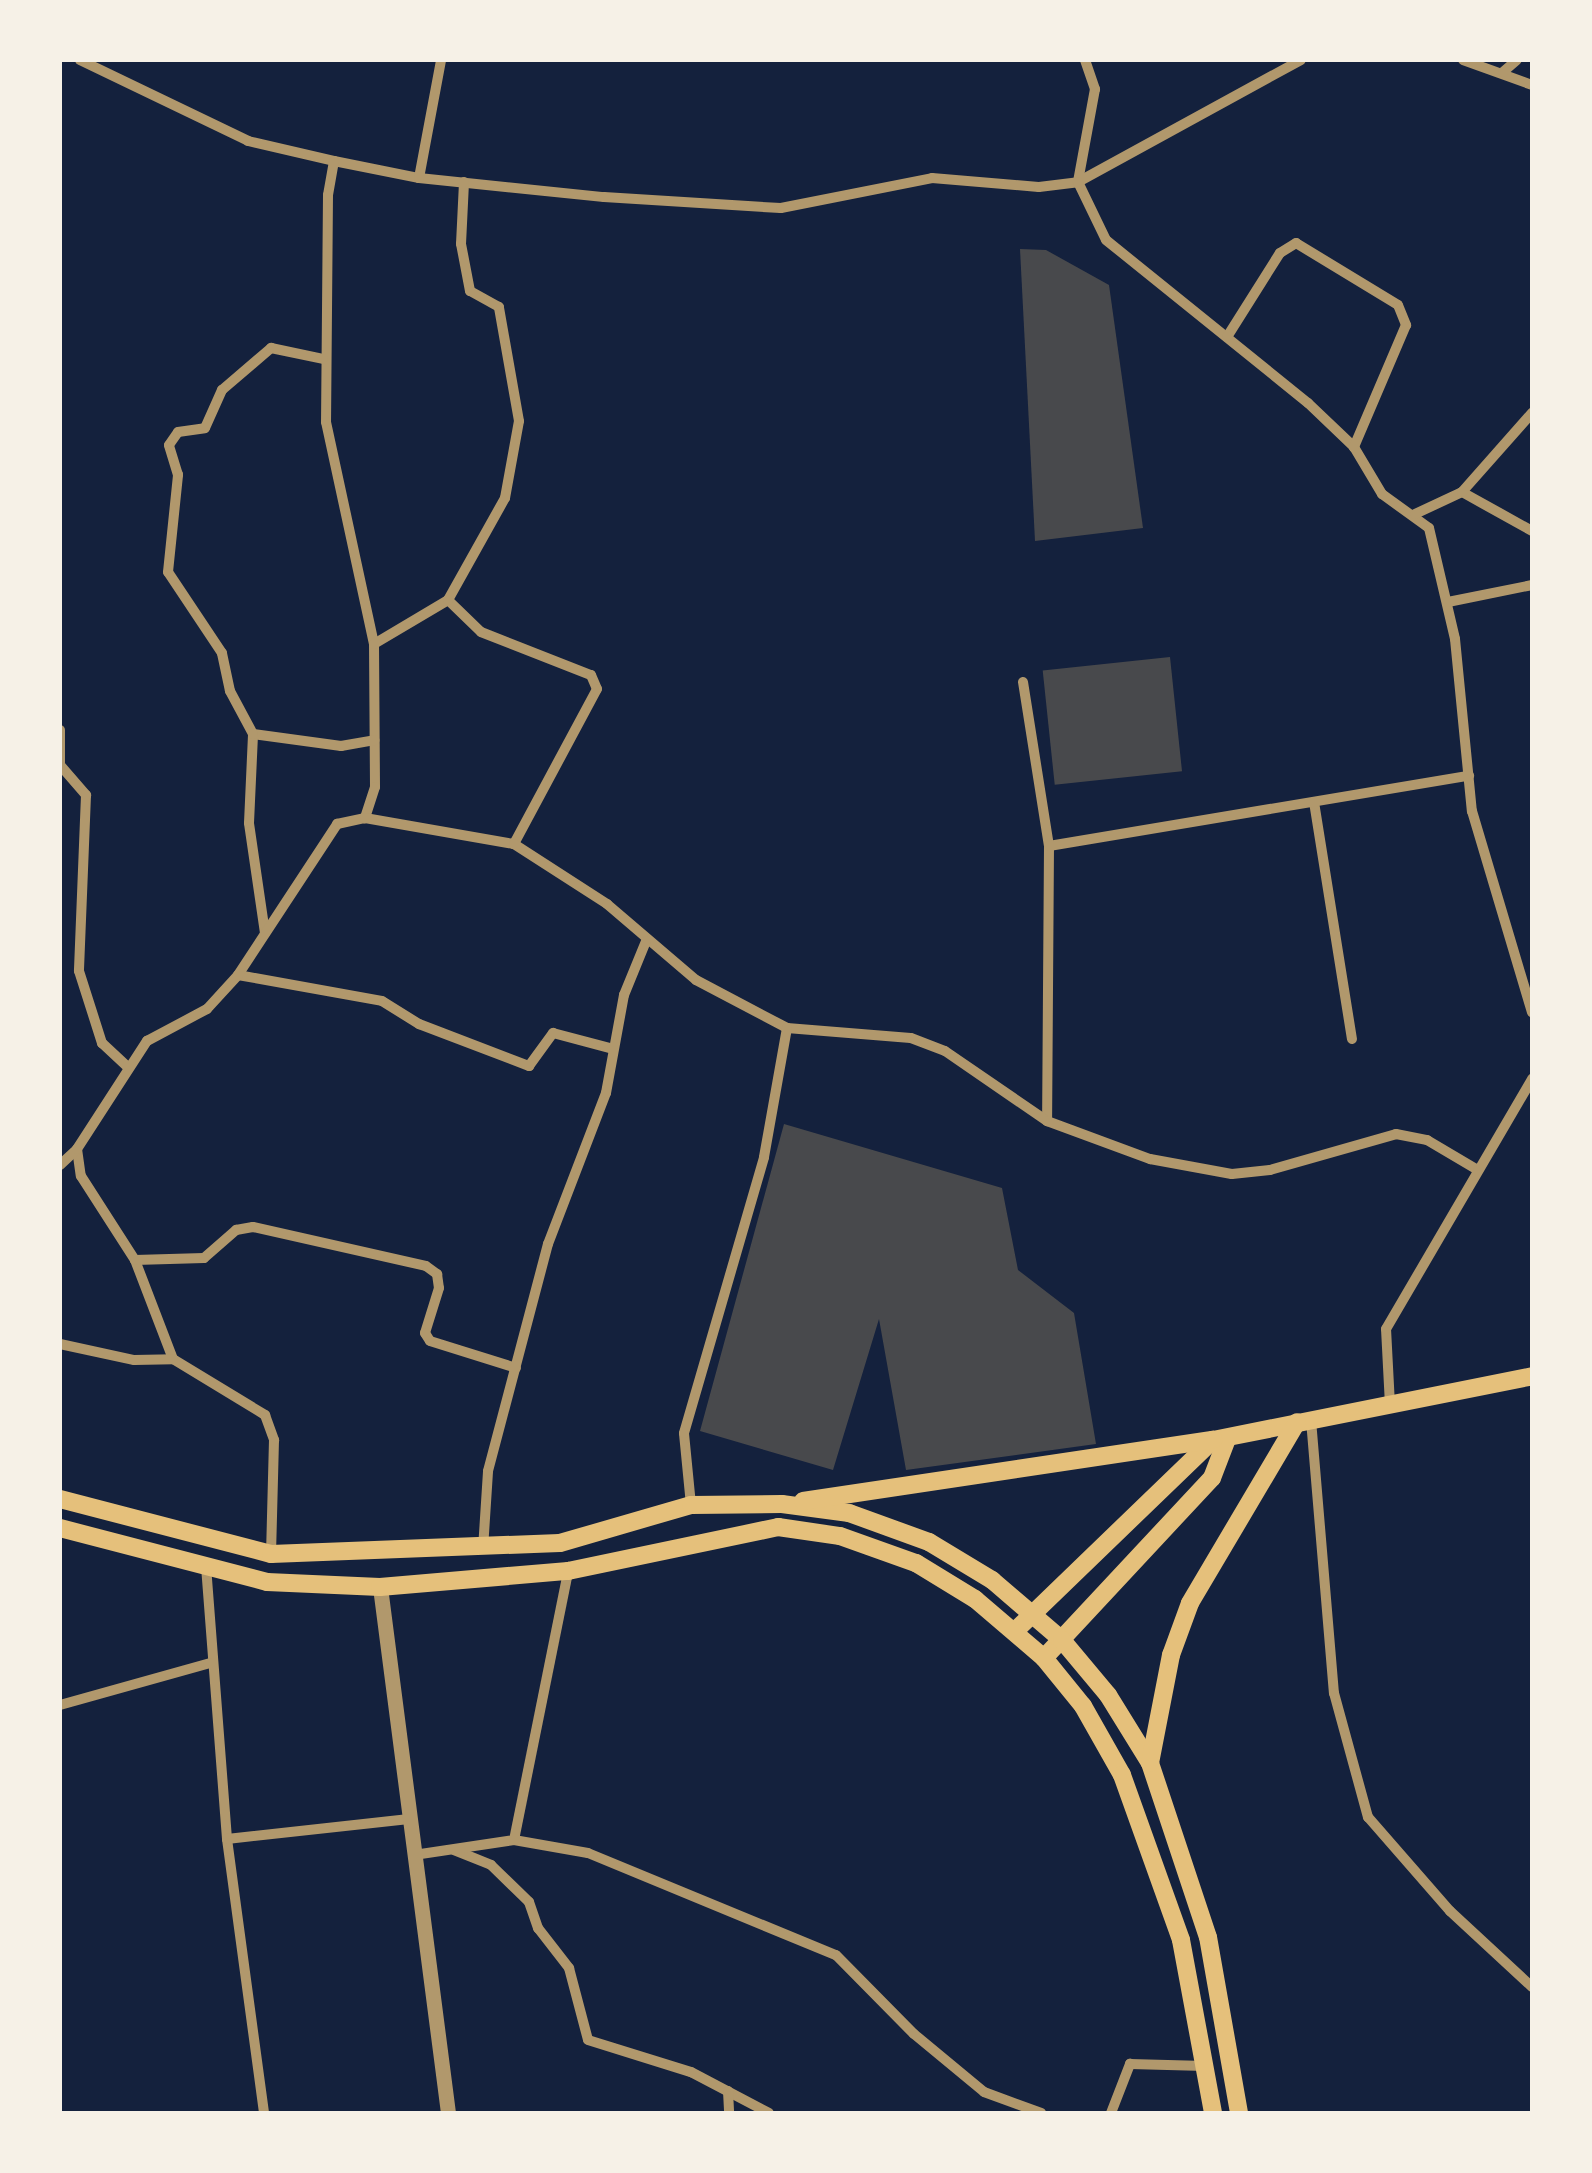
<!DOCTYPE html>
<style>
body{margin:0}
#map{position:relative;width:1592px;height:2173px;overflow:hidden;background:#14213d;font-family:Raleway,sans-serif}
div>[style]{position:absolute}
.building>*{inset:0;background:#48494c;transform-origin:0 0}
.minor>*{height:10px;margin:-5px;padding:0 5px;transform-origin:5px;border-radius:5px;background:#b1986c}
.tertiary>*{height:15px;margin:-7.5px;padding:0 7.5px;transform-origin:7.5px;border-radius:7.5px;background:#b1986c}
.secondary>*{height:18px;margin:-9px;padding:0 9px;transform-origin:9px;border-radius:9px;background:#e5c07b}
.primary>*{height:18px;margin:-9px;padding:0 9px;transform-origin:9px;border-radius:9px;background:#e5c07b}
span{translate:-50% -50%;white-space:nowrap;text-align:center;line-height:1.15;-webkit-text-stroke:10px #f6f1e7;paint-order:stroke}
.frame{position:absolute;inset:0;border:62px solid #f6f1e7;pointer-events:none}
</style>
<div id="map">
<div class="building">
<i style="clip-path:polygon(1020px 249px,1046px 250px,1109px 285px,1143px 528px,1035px 541px)"></i>
<i style="left:1170px;top:657px;width:115px;height:128px;rotate:84deg"></i>
<i style="clip-path:polygon(784px 1124px,1002px 1188px,1018px 1270px,1074px 1313px,1096px 1444px,906px 1470px,879px 1319px,833px 1470px,700px 1431px)"></i>
</div>
<div class="minor">
<i style="left:80px;top:60px;width:187px;rotate:25.7deg"></i>
<i style="left:248px;top:141px;width:88px;rotate:13.1deg"></i>
<i style="left:334px;top:161px;width:87px;rotate:11.3deg"></i>
<i style="left:419px;top:178px;width:186px;rotate:5.9deg"></i>
<i style="left:604px;top:197px;width:177px;rotate:3.6deg"></i>
<i style="left:781px;top:208px;width:154px;rotate:-11.2deg"></i>
<i style="left:932px;top:178px;width:107px;rotate:4.8deg"></i>
<i style="left:1039px;top:187px;width:39px;rotate:-7deg"></i>
<i style="left:1078px;top:182px;width:254px;rotate:-28.7deg"></i>
<i style="left:1085px;top:60px;width:31px;rotate:71deg"></i>
<i style="left:1095px;top:89px;width:95px;rotate:100.4deg"></i>
<i style="left:1078px;top:182px;width:64px;rotate:64.2deg"></i>
<i style="left:1106px;top:240px;width:260px;rotate:38.9deg"></i>
<i style="left:1308px;top:403px;width:64px;rotate:43.7deg"></i>
<i style="left:1354px;top:447px;width:55px;rotate:59.2deg"></i>
<i style="left:1382px;top:494px;width:58px;rotate:35.9deg"></i>
<i style="left:1429px;top:528px;width:114px;rotate:76.8deg"></i>
<i style="left:1455px;top:639px;width:173px;rotate:84.4deg"></i>
<i style="left:1472px;top:811px;width:210px;rotate:73.4deg"></i>
<i style="left:1463px;top:60px;width:73px;rotate:19.9deg"></i>
<i style="left:1503px;top:72px;width:18px;rotate:-41deg"></i>
<i style="left:334px;top:161px;width:35px;rotate:100deg"></i>
<i style="left:328px;top:195px;width:227px;rotate:90.5deg"></i>
<i style="left:326px;top:422px;width:227px;rotate:77.8deg"></i>
<i style="left:374px;top:644px;width:143px;rotate:89.6deg"></i>
<i style="left:375px;top:787px;width:33px;rotate:108deg"></i>
<i style="left:419px;top:178px;width:120px;rotate:-79.4deg"></i>
<i style="left:1227px;top:337px;width:99px;rotate:-57.8deg"></i>
<i style="left:1280px;top:253px;width:19px;rotate:-32deg"></i>
<i style="left:1296px;top:243px;width:119px;rotate:31.3deg"></i>
<i style="left:1398px;top:305px;width:22px;rotate:68deg"></i>
<i style="left:1406px;top:325px;width:133px;rotate:113.1deg"></i>
<i style="left:1462px;top:492px;width:80px;rotate:29.1deg"></i>
<i style="left:1415px;top:514px;width:52px;rotate:-25.1deg"></i>
<i style="left:1462px;top:492px;width:106px;rotate:-48.5deg"></i>
<i style="left:448px;top:600px;width:46px;rotate:44.1deg"></i>
<i style="left:481px;top:632px;width:118px;rotate:21.4deg"></i>
<i style="left:591px;top:675px;width:15px;rotate:67deg"></i>
<i style="left:597px;top:689px;width:176px;rotate:118.2deg"></i>
<i style="left:1448px;top:602px;width:86px;rotate:-11.4deg"></i>
<i style="left:374px;top:644px;width:86px;rotate:-30.7deg"></i>
<i style="left:448px;top:600px;width:117px;rotate:-60.8deg"></i>
<i style="left:505px;top:498px;width:78px;rotate:-79.7deg"></i>
<i style="left:519px;top:421px;width:116px;rotate:-100deg"></i>
<i style="left:499px;top:307px;width:33px;rotate:-151deg"></i>
<i style="left:470px;top:291px;width:48px;rotate:-100.8deg"></i>
<i style="left:461px;top:244px;width:62px;rotate:-87.2deg"></i>
<i style="left:1023px;top:682px;width:166px;rotate:81deg"></i>
<i style="left:1049px;top:846px;width:275px;rotate:90.4deg"></i>
<i style="left:60px;top:730px;width:35px;rotate:90deg"></i>
<i style="left:60px;top:765px;width:40px;rotate:49deg"></i>
<i style="left:86px;top:795px;width:176px;rotate:92.3deg"></i>
<i style="left:79px;top:971px;width:76px;rotate:72.3deg"></i>
<i style="left:102px;top:1043px;width:33px;rotate:43deg"></i>
<i style="left:253px;top:734px;width:89px;rotate:7.8deg"></i>
<i style="left:341px;top:746px;width:34px;rotate:-10deg"></i>
<i style="left:1314px;top:802px;width:240px;rotate:80.9deg"></i>
<i style="left:1049px;top:846px;width:426px;rotate:-9.5deg"></i>
<i style="left:265px;top:933px;width:111px;rotate:-98.3deg"></i>
<i style="left:249px;top:823px;width:89px;rotate:-87.4deg"></i>
<i style="left:253px;top:734px;width:49px;rotate:-118.1deg"></i>
<i style="left:230px;top:691px;width:39px;rotate:-102deg"></i>
<i style="left:222px;top:653px;width:97px;rotate:-123.7deg"></i>
<i style="left:168px;top:572px;width:98px;rotate:-84.1deg"></i>
<i style="left:178px;top:475px;width:31px;rotate:-107deg"></i>
<i style="left:169px;top:445px;width:16px;rotate:-55deg"></i>
<i style="left:178px;top:432px;width:27px;rotate:-8deg"></i>
<i style="left:205px;top:428px;width:42px;rotate:-65.9deg"></i>
<i style="left:222px;top:390px;width:65px;rotate:-40.6deg"></i>
<i style="left:271px;top:348px;width:53px;rotate:11.9deg"></i>
<i style="left:238px;top:975px;width:146px;rotate:10.2deg"></i>
<i style="left:382px;top:1001px;width:44px;rotate:31.9deg"></i>
<i style="left:419px;top:1024px;width:118px;rotate:20.9deg"></i>
<i style="left:529px;top:1066px;width:41px;rotate:-54deg"></i>
<i style="left:553px;top:1033px;width:62px;rotate:14.9deg"></i>
<i style="left:77px;top:1149px;width:27px;rotate:82deg"></i>
<i style="left:81px;top:1176px;width:100px;rotate:57.3deg"></i>
<i style="left:135px;top:1260px;width:106px;rotate:69deg"></i>
<i style="left:173px;top:1359px;width:108px;rotate:31.3deg"></i>
<i style="left:265px;top:1415px;width:27px;rotate:70deg"></i>
<i style="left:274px;top:1440px;width:114px;rotate:91.5deg"></i>
<i style="left:60px;top:1165px;width:23px;rotate:-43deg"></i>
<i style="left:77px;top:1149px;width:129px;rotate:-57.1deg"></i>
<i style="left:147px;top:1041px;width:68px;rotate:-28.1deg"></i>
<i style="left:207px;top:1009px;width:46px;rotate:-47.6deg"></i>
<i style="left:238px;top:975px;width:181px;rotate:-56.7deg"></i>
<i style="left:337px;top:824px;width:29px;rotate:-12deg"></i>
<i style="left:365px;top:818px;width:151px;rotate:9.9deg"></i>
<i style="left:514px;top:844px;width:111px;rotate:32.8deg"></i>
<i style="left:607px;top:904px;width:117px;rotate:40.5deg"></i>
<i style="left:696px;top:980px;width:103px;rotate:27.8deg"></i>
<i style="left:787px;top:1028px;width:124px;rotate:4.6deg"></i>
<i style="left:911px;top:1038px;width:36px;rotate:21deg"></i>
<i style="left:945px;top:1051px;width:124px;rotate:34.5deg"></i>
<i style="left:1047px;top:1121px;width:110px;rotate:20.3deg"></i>
<i style="left:1150px;top:1159px;width:83px;rotate:10.4deg"></i>
<i style="left:1232px;top:1174px;width:38px;rotate:-6deg"></i>
<i style="left:1270px;top:1170px;width:131px;rotate:-15.9deg"></i>
<i style="left:1396px;top:1134px;width:32px;rotate:11deg"></i>
<i style="left:1427px;top:1140px;width:57px;rotate:30.6deg"></i>
<i style="left:135px;top:1260px;width:69px;rotate:-1.7deg"></i>
<i style="left:204px;top:1258px;width:43px;rotate:-41.2deg"></i>
<i style="left:236px;top:1230px;width:17px;rotate:-10deg"></i>
<i style="left:253px;top:1227px;width:177px;rotate:12.7deg"></i>
<i style="left:426px;top:1266px;width:14px;rotate:36deg"></i>
<i style="left:437px;top:1274px;width:14px;rotate:82deg"></i>
<i style="left:439px;top:1288px;width:47px;rotate:107.3deg"></i>
<i style="left:425px;top:1333px;width:9px;rotate:58deg"></i>
<i style="left:430px;top:1341px;width:90px;rotate:17.4deg"></i>
<i style="left:60px;top:1344px;width:76px;rotate:12.2deg"></i>
<i style="left:134px;top:1360px;width:39px;rotate:-1deg"></i>
<i style="left:1390px;top:1405px;width:76px;rotate:-93deg"></i>
<i style="left:1386px;top:1329px;width:290px;rotate:-59.7deg"></i>
<i style="left:1311px;top:1420px;width:274px;rotate:85.2deg"></i>
<i style="left:1334px;top:1693px;width:129px;rotate:74.7deg"></i>
<i style="left:1368px;top:1817px;width:125px;rotate:48.9deg"></i>
<i style="left:1450px;top:1911px;width:112px;rotate:42.8deg"></i>
<i style="left:691px;top:1505px;width:72px;rotate:-95.6deg"></i>
<i style="left:684px;top:1433px;width:287px;rotate:-73.8deg"></i>
<i style="left:764px;top:1157px;width:131px;rotate:-79.9deg"></i>
<i style="left:483px;top:1549px;width:78px;rotate:-86.3deg"></i>
<i style="left:488px;top:1471px;width:235px;rotate:-75.2deg"></i>
<i style="left:548px;top:1244px;width:162px;rotate:-69deg"></i>
<i style="left:606px;top:1093px;width:100px;rotate:-79.6deg"></i>
<i style="left:624px;top:995px;width:58px;rotate:-67.8deg"></i>
<i style="left:206px;top:1566px;width:274px;rotate:85.6deg"></i>
<i style="left:227px;top:1839px;width:276px;rotate:82.3deg"></i>
<i style="left:60px;top:1705px;width:156px;rotate:-15.6deg"></i>
<i style="left:227px;top:1839px;width:183px;rotate:-6.3deg"></i>
<i style="left:514px;top:1840px;width:75px;rotate:10deg"></i>
<i style="left:588px;top:1853px;width:268px;rotate:22.4deg"></i>
<i style="left:836px;top:1955px;width:111px;rotate:45.4deg"></i>
<i style="left:914px;top:2034px;width:91px;rotate:39.6deg"></i>
<i style="left:984px;top:2092px;width:61px;rotate:20.2deg"></i>
<i style="left:454px;top:1850px;width:40px;rotate:22deg"></i>
<i style="left:491px;top:1865px;width:53px;rotate:44.2deg"></i>
<i style="left:529px;top:1902px;width:28px;rotate:71deg"></i>
<i style="left:538px;top:1928px;width:51px;rotate:52.2deg"></i>
<i style="left:569px;top:1968px;width:74px;rotate:75.2deg"></i>
<i style="left:588px;top:2040px;width:108px;rotate:17.3deg"></i>
<i style="left:691px;top:2072px;width:88px;rotate:27.7deg"></i>
<i style="left:414px;top:1855px;width:101px;rotate:-8.5deg"></i>
<i style="left:514px;top:1840px;width:274px;rotate:-78.6deg"></i>
<i style="left:728px;top:2091px;width:22px;rotate:87deg"></i>
<i style="left:1111px;top:2113px;width:53px;rotate:-68.8deg"></i>
<i style="left:1130px;top:2064px;width:75px;rotate:1.5deg"></i>
</div>
<div class="tertiary">
<i style="left:380px;top:1587px;width:530px;rotate:82.63deg"></i>
</div>
<div class="secondary">
<i style="left:1016px;top:1630px;width:274px;rotate:-44deg"></i>
<i style="left:1213px;top:1440px;width:325px;rotate:-11.3deg"></i>
<i style="left:1044px;top:1658px;width:246px;rotate:-47deg"></i>
<i style="left:1212px;top:1478px;width:42px;rotate:-69deg"></i>
</div>
<div class="primary">
<i style="left:60px;top:1499px;width:218px;rotate:14.6deg"></i>
<i style="left:271px;top:1554px;width:289px;rotate:-2.2deg"></i>
<i style="left:560px;top:1543px;width:136px;rotate:-16.2deg"></i>
<i style="left:691px;top:1505px;width:91px;rotate:-0.6deg"></i>
<i style="left:782px;top:1504px;width:68px;rotate:7.7deg"></i>
<i style="left:849px;top:1513px;width:85px;rotate:19.9deg"></i>
<i style="left:929px;top:1542px;width:74px;rotate:31.1deg"></i>
<i style="left:992px;top:1580px;width:92px;rotate:40.6deg"></i>
<i style="left:1062px;top:1640px;width:72px;rotate:50.1deg"></i>
<i style="left:1108px;top:1695px;width:80px;rotate:58.3deg"></i>
<i style="left:1150px;top:1763px;width:183px;rotate:71.6deg"></i>
<i style="left:1208px;top:1937px;width:179px;rotate:80deg"></i>
<i style="left:803px;top:1501px;width:415px;rotate:-8.5deg"></i>
<i style="left:60px;top:1528px;width:214px;rotate:14.6deg"></i>
<i style="left:267px;top:1582px;width:113px;rotate:2.5deg"></i>
<i style="left:380px;top:1587px;width:189px;rotate:-4.9deg"></i>
<i style="left:568px;top:1571px;width:215px;rotate:-11.8deg"></i>
<i style="left:778px;top:1527px;width:63px;rotate:8.3deg"></i>
<i style="left:840px;top:1536px;width:81px;rotate:19.6deg"></i>
<i style="left:916px;top:1563px;width:69px;rotate:31.4deg"></i>
<i style="left:975px;top:1599px;width:91px;rotate:40.5deg"></i>
<i style="left:1044px;top:1658px;width:62px;rotate:50.9deg"></i>
<i style="left:1083px;top:1706px;width:79px;rotate:60.5deg"></i>
<i style="left:1122px;top:1775px;width:175px;rotate:70.3deg"></i>
<i style="left:1181px;top:1940px;width:176px;rotate:79.5deg"></i>
<i style="left:1150px;top:1763px;width:110px;rotate:-79deg"></i>
<i style="left:1171px;top:1655px;width:55px;rotate:-69.9deg"></i>
<i style="left:1190px;top:1603px;width:210px;rotate:-59.4deg"></i>
</div>
<div class="frame"></div>
</div>
